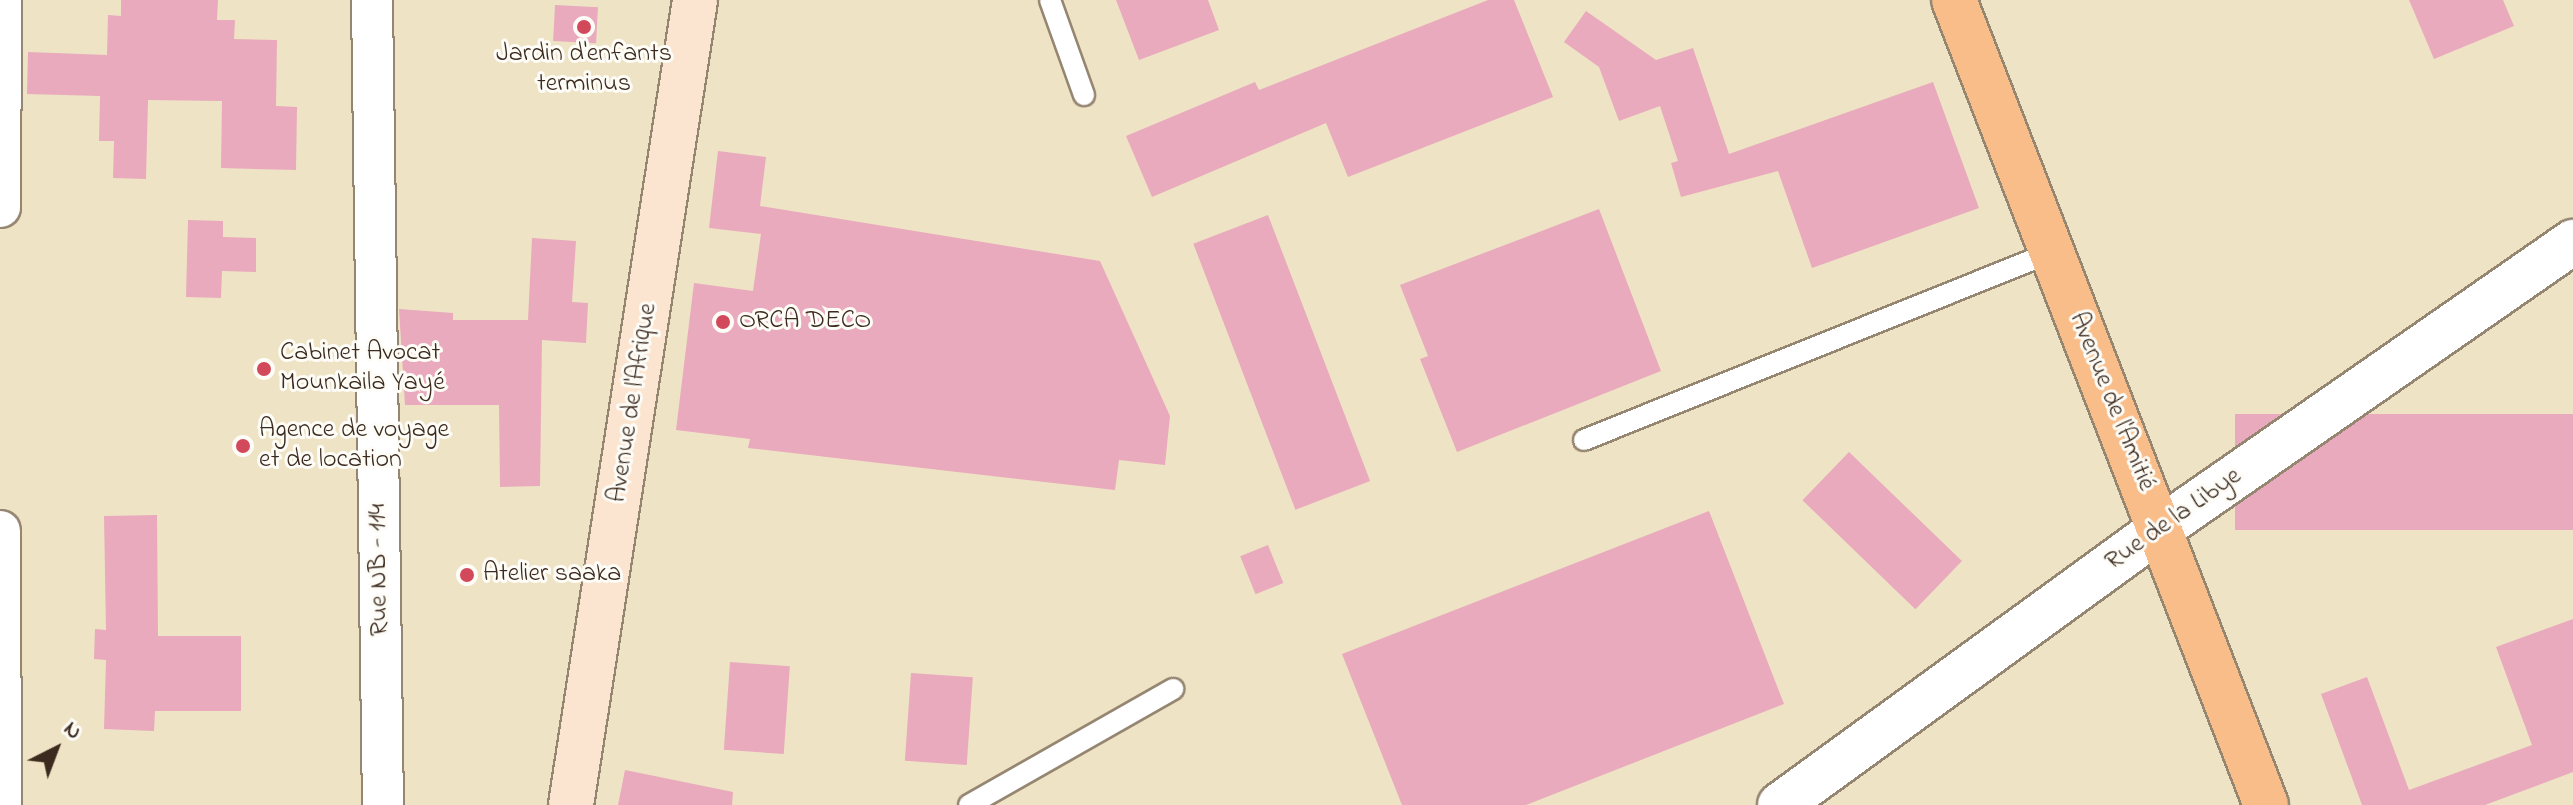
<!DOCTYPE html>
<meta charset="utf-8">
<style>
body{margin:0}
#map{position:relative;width:2573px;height:805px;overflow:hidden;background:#efe3c5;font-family:"Indie Flower",sans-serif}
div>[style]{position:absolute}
.building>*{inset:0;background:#e8aabc;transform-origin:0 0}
.roads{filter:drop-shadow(2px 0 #958672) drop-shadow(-2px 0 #958672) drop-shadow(0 2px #958672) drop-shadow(0 -2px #958672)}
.service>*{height:20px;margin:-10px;padding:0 10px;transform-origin:10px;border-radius:10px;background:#fff}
.minor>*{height:40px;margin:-20px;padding:0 20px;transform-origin:20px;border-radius:20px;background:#fff}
.tertiary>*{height:44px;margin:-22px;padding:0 22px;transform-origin:22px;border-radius:22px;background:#fff}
.secondary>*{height:44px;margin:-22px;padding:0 22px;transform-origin:22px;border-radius:22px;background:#fce5d0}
.primary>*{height:44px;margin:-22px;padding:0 22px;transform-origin:22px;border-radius:22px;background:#f8bd89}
.dots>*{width:22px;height:22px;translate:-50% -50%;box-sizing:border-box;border:4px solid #fdfcf7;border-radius:50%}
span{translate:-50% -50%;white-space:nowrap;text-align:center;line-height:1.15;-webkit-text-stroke:6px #fdfcf7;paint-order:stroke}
.poi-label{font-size:26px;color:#3b2a1e}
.left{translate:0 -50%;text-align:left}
.street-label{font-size:26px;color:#3b2a1e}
.north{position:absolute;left:16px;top:709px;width:80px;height:80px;-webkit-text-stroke:6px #fdfcf7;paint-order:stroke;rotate:42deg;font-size:22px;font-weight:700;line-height:32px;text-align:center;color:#3b2a1e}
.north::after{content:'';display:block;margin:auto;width:28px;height:36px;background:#3b2a1e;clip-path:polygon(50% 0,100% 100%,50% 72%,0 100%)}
</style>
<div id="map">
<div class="building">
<i style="clip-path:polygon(121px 0,218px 0,217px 20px,235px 20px,234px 39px,277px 40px,276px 106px,297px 107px,296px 170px,221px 168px,222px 101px,148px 100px,146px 179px,113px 178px,114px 141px,99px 141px,100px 96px,27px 94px,28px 52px,107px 55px,108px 15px,121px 16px)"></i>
<i style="clip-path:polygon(1116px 0,1208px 0,1219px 30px,1139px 60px)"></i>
<i style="clip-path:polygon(1488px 0,1514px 0,1553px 97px,1348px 177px,1326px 123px,1152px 197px,1126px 136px,1255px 82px,1259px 90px)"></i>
<i style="clip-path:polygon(2409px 0,2503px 0,2514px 26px,2434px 59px)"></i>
<i style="left:555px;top:5px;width:43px;height:36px;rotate:3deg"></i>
<i style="clip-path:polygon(1586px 11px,1656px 60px,1693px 48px,1729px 154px,1933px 82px,1979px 208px,1812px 268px,1778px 171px,1681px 197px,1671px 163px,1678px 161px,1660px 106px,1619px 121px,1599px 67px,1564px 42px)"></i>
<i style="clip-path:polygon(718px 151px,766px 157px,760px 206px,1100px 261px,1170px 416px,1165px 465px,1119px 460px,1115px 490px,748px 448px,750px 439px,676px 430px,694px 283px,753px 291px,761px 234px,709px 228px)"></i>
<i style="clip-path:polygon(1599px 209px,1661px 371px,1457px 452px,1420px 359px,1428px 356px,1400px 285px)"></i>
<i style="left:1268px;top:215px;width:285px;height:80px;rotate:69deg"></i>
<i style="clip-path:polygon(188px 220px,223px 221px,223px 237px,256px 238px,256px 272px,222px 271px,221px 298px,186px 297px)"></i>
<i style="clip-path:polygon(532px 238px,576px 241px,572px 302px,588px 303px,586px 343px,542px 340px,540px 486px,500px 487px,499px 405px,405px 405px,399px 309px,453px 313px,453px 320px,528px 320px)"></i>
<i style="left:2573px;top:414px;width:116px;height:338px;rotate:90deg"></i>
<i style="left:1849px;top:452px;width:157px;height:67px;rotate:44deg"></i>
<i style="clip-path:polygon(1709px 511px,1784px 704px,1526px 805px,1402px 805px,1342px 654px)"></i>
<i style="clip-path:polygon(157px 515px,158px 636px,241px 636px,241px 711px,155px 711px,154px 731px,104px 729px,106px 660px,94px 659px,95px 629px,106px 630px,104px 516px)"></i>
<i style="left:1268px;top:545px;width:41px;height:30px;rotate:68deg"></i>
<i style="clip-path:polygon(2573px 619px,2573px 772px,2485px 805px,2362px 805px,2321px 694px,2367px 677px,2409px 790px,2532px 745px,2496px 647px)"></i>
<i style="left:730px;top:662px;width:60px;height:88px;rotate:4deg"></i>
<i style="left:911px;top:673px;width:62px;height:88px;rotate:4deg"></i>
<i style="clip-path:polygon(625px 770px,733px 792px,732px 805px,618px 805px)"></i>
</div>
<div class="roads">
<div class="service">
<i style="left:1050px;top:0;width:101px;rotate:70.3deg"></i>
<i style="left:1584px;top:440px;width:504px;rotate:-21.89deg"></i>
<i style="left:969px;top:805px;width:235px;rotate:-29.6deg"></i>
</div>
<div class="minor">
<i style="left:372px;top:0;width:805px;rotate:89.22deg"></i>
<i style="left:0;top:207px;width:207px;rotate:-89.7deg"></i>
<i style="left:0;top:531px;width:274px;rotate:89.8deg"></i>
</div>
<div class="tertiary">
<i style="left:1780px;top:805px;width:471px;rotate:-36deg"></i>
<i style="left:2161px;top:528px;width:502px;rotate:-34.77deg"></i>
</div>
<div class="secondary">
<i style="left:571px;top:805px;width:814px;rotate:-81.24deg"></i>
</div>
<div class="primary">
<i style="left:1954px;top:0;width:863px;rotate:68.81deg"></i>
</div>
</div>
<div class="dots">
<i style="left:584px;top:27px;background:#d1495b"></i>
<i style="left:723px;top:322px;background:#d1495b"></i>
<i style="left:264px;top:369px;background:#d1495b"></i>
<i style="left:243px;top:446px;background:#d1495b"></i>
<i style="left:467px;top:575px;background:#d1495b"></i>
</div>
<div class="poi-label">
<span style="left:584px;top:70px">Jardin d'enfants<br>terminus</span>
<span class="left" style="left:739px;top:322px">ORCA DECO</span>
<span class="left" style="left:280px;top:369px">Cabinet Avocat<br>Mounkaila Yayé</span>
<span class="left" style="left:259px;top:446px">Agence de voyage<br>et de location</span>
<span class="left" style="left:483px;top:575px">Atelier saaka</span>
</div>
<div class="street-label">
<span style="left:2111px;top:402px;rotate:68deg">Avenue de l'Amitié</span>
<span style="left:634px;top:403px;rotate:-81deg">Avenue de l'Afrique</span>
<span style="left:2174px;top:520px;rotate:-35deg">Rue de la Libye</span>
<span style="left:380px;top:570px;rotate:-91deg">Rue NB - 114</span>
</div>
<div class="north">N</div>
</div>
